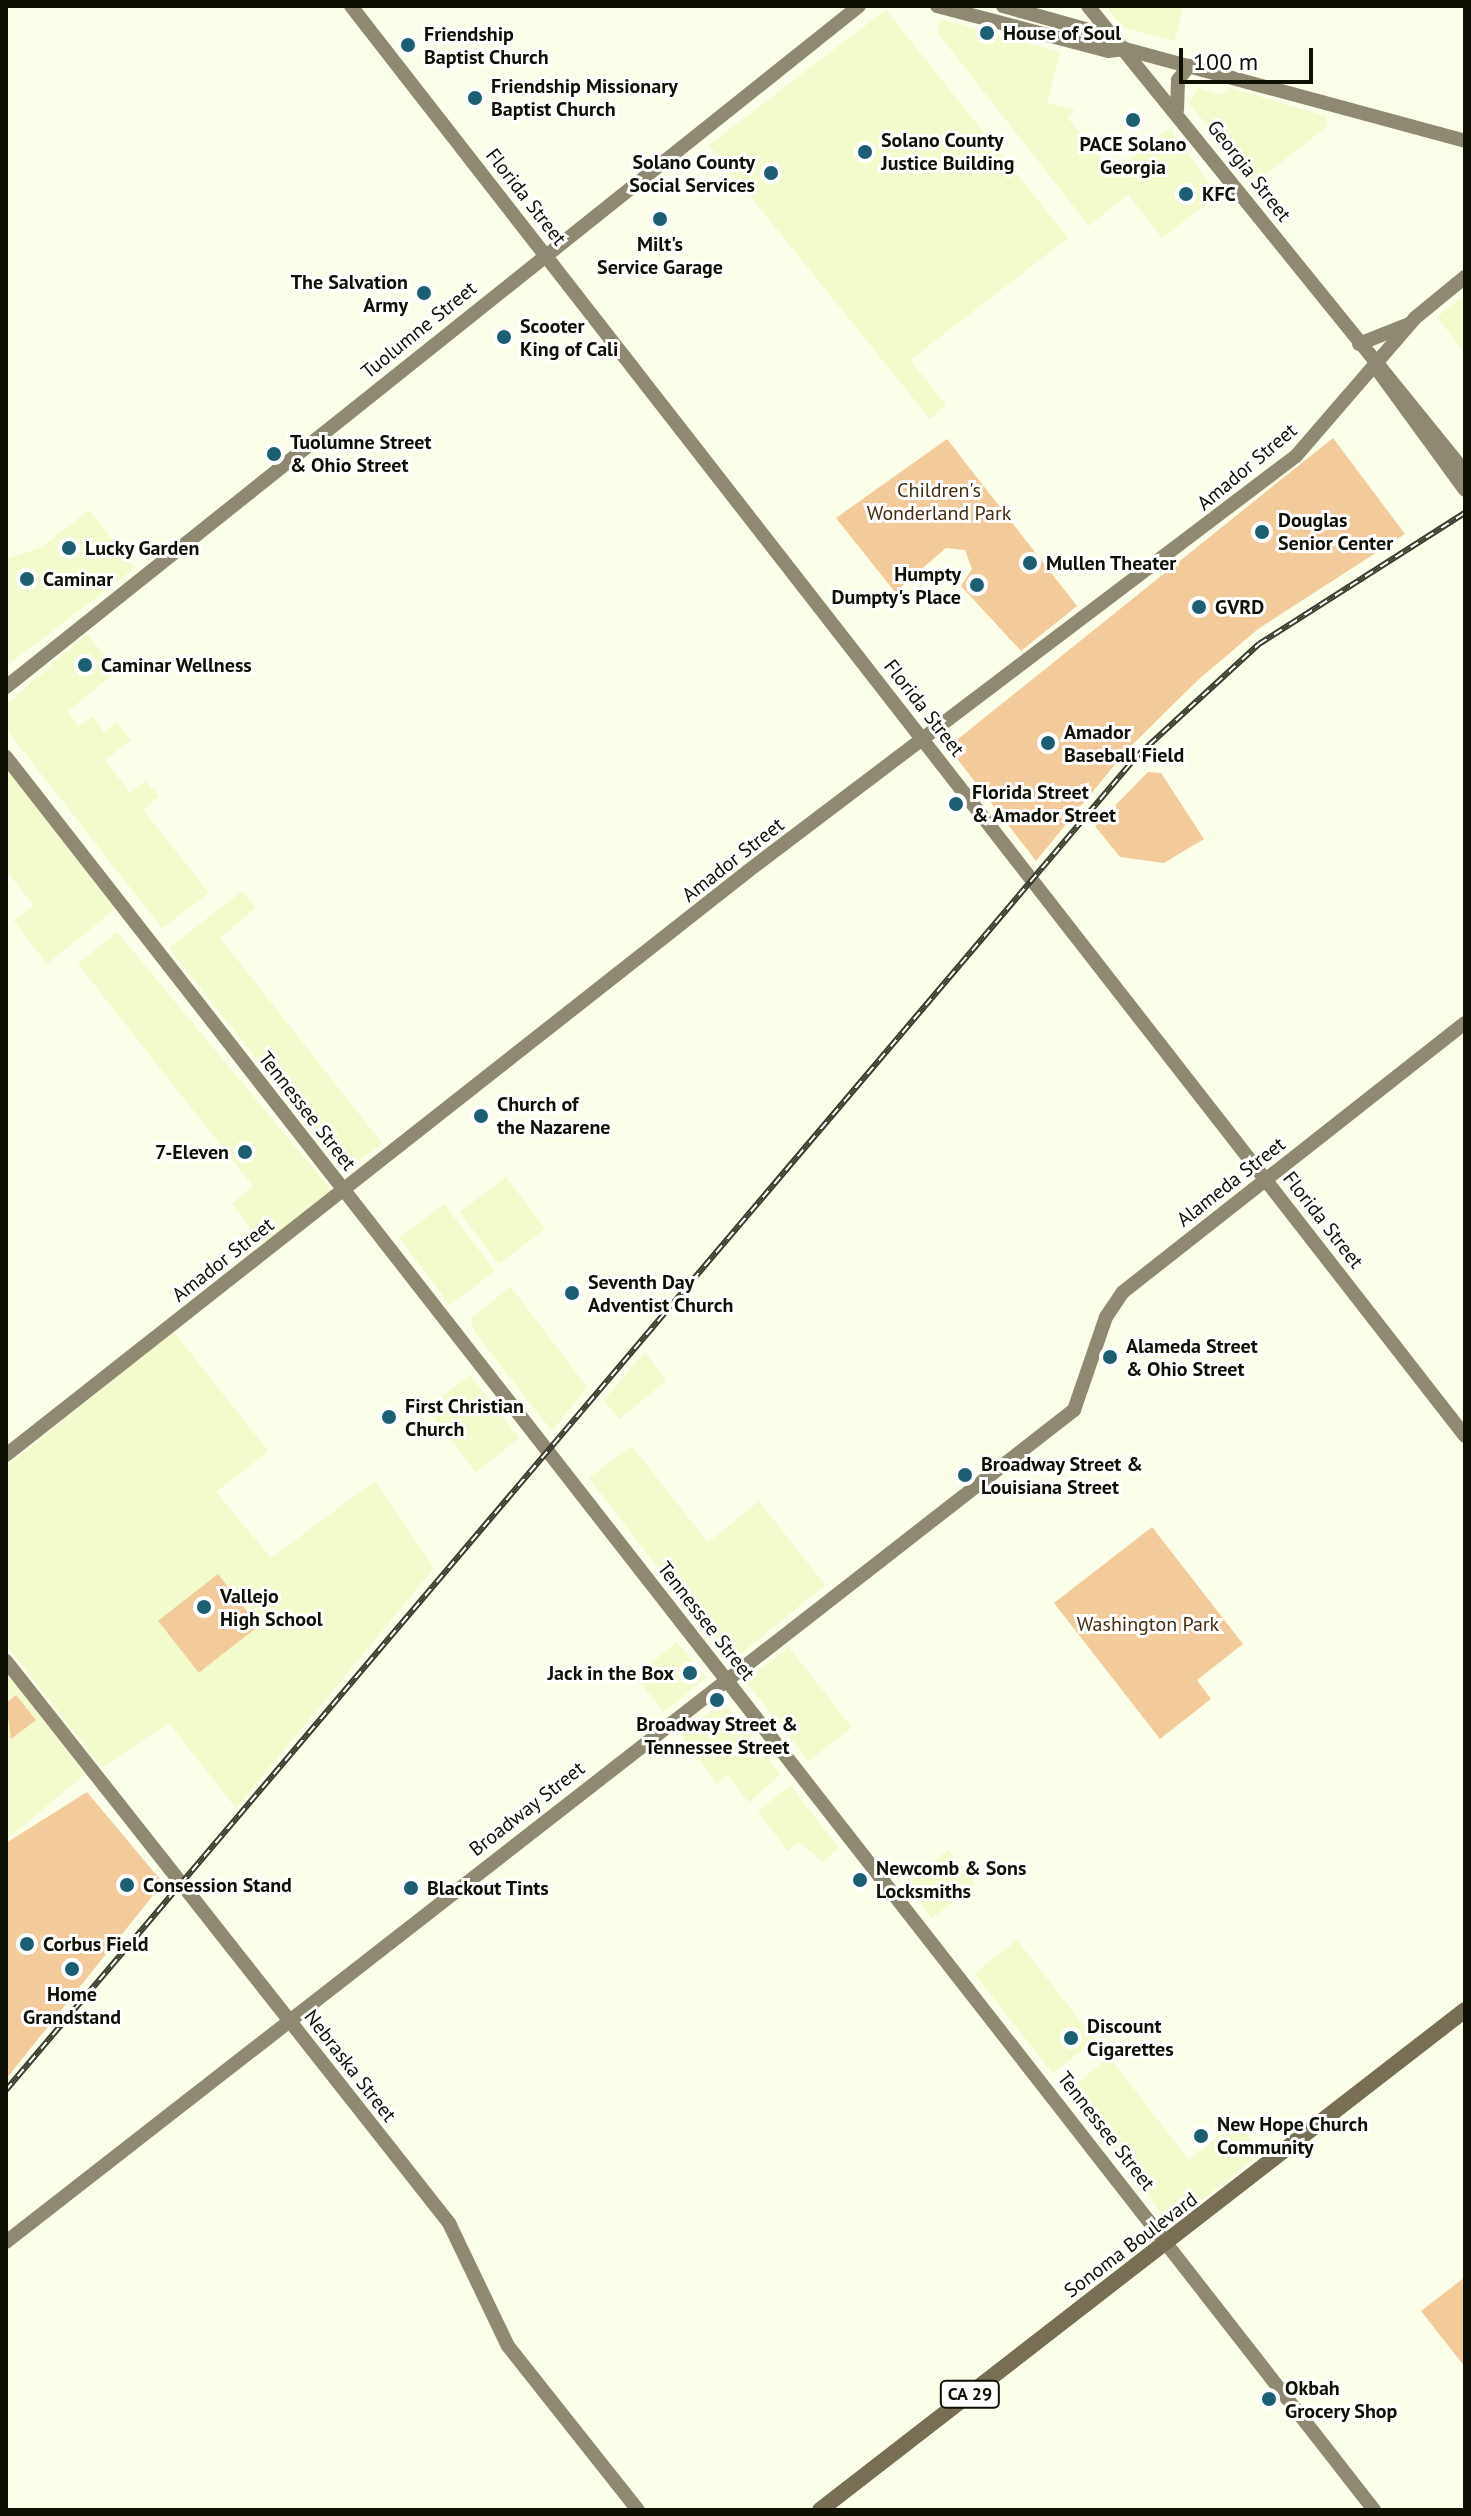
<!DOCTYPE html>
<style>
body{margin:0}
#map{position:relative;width:1471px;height:2516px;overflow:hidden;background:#fbfee8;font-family:"PT Sans",sans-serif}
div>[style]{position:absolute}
.built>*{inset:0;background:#f3facc;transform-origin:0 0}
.green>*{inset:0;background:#f3cb9a;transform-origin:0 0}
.secondary>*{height:14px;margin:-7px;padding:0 7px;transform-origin:7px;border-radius:7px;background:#908972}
.primary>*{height:16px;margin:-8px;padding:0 8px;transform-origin:8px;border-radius:8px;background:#776e53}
.rail>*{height:6px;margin-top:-3px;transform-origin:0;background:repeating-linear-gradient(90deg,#fff 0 9px,#3a3c2e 0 18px);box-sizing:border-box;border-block:2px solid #3a3c2e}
.dots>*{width:22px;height:22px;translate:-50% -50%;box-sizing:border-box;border:4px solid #fff;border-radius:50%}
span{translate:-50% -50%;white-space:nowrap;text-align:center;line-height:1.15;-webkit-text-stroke:6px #fff;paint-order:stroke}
.shield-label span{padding:2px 6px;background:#fff;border:2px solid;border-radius:6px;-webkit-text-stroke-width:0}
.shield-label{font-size:18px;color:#0e1004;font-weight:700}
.poi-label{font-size:20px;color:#0e1004;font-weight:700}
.left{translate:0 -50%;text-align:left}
.right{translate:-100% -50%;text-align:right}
.street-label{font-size:20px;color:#0e1004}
.park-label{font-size:20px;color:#432c0d}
.frame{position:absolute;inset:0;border:8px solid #0e1004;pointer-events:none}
.scale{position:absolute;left:1179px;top:48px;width:134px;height:36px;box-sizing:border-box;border:4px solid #0e1004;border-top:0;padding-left:10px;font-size:24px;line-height:28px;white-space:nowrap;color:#0e1004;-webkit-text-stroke:6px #fff;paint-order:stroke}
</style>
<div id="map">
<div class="built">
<i style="clip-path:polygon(1106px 6px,1184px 6px,1174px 41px,1122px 27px)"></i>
<i style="clip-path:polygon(886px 10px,1068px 238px,910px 360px,946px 405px,930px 419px,709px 145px)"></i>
<i style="clip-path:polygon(941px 19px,1060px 52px,1047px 103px,1075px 110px,1067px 117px,1112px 173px,1170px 128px,1217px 195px,1162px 238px,1128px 194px,1089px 226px,937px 32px)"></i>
<i style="clip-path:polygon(1198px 88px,1220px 95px,1230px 88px,1326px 116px,1327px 126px,1254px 184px,1189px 103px)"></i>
<i style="clip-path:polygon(1465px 295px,1465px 353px,1437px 317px)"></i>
<i style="clip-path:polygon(89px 510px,135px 568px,6px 666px,6px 559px,42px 547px)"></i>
<i style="clip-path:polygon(87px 634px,117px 671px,67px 712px,79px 727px,92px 716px,104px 732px,117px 723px,131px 740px,105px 760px,130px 793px,146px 781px,159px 796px,143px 810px,209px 893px,162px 928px,6px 729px,6px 705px)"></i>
<i style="clip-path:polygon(6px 768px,115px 909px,47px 964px,14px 921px,33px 905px,6px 870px)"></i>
<i style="clip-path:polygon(242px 891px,256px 907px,220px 938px,382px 1143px,345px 1171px,169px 948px)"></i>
<i style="clip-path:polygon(117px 932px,332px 1191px,264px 1245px,232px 1204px,253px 1186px,78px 964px)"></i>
<i style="left:506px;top:1177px;width:65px;height:58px;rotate:53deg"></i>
<i style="left:444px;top:1204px;width:84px;height:56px;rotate:53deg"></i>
<i style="clip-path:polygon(510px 1286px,587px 1387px,552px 1431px,474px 1331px,471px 1319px)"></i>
<i style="clip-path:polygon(173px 1331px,268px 1451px,216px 1492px,271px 1558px,375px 1481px,434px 1568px,236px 1808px,169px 1723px,102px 1767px,6px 1645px,6px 1467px)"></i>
<i style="clip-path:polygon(645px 1352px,666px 1381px,619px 1419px,604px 1400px)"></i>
<i style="left:470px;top:1375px;width:80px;height:55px;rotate:52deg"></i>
<i style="clip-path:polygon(632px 1446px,708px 1543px,759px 1501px,825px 1585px,731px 1662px,589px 1478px)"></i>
<i style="left:677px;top:1642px;width:46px;height:54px;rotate:51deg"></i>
<i style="left:789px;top:1647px;width:102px;height:55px;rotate:52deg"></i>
<i style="clip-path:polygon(6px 1673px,85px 1774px,6px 1840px)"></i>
<i style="clip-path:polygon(723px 1702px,780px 1774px,749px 1803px,728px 1775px,717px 1784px,680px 1734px)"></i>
<i style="clip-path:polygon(790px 1785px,839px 1848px,823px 1862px,799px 1842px,788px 1851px,758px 1812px)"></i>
<i style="left:948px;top:1850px;width:44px;height:55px;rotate:52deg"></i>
<i style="left:1017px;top:1940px;width:127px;height:54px;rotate:52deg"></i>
<i style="clip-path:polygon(1109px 2057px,1189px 2160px,1239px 2120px,1259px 2154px,1171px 2225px,1067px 2092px)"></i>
</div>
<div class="green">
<i style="clip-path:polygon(1333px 438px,1405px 534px,1258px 629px,1198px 680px,1126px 751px,1036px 861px,948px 747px)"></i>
<i style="clip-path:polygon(947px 439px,1077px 606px,1021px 651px,961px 586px,972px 569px,965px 550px,946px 548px,895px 592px,836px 518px)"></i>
<i style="clip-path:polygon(1148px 772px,1161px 773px,1204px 839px,1164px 863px,1120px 857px,1095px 826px)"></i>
<i style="clip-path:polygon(1152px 1527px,1243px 1644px,1197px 1680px,1211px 1699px,1160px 1739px,1054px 1603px)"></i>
<i style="left:218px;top:1574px;width:66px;height:76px;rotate:52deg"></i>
<i style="clip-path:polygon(16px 1695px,36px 1720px,11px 1739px,6px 1703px)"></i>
<i style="clip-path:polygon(87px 1792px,163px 1883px,6px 2079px,6px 1843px)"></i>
<i style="clip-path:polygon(1465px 2277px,1465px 2367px,1421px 2311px)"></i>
</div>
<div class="secondary">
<i style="left:351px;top:6px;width:1813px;rotate:52.08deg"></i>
<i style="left:937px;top:6px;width:177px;rotate:14.7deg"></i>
<i style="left:1108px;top:51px;width:17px;rotate:-7deg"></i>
<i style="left:1003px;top:6px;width:89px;rotate:15.6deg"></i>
<i style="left:1089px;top:30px;width:41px;rotate:27.8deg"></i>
<i style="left:1125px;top:49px;width:352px;rotate:15.1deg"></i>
<i style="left:1088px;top:6px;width:599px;rotate:51.03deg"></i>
<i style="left:1177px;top:110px;width:30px;rotate:-88deg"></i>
<i style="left:1178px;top:80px;width:18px;rotate:-52deg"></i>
<i style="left:1359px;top:344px;width:54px;rotate:-21.8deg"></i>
<i style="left:1379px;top:372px;width:146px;rotate:53.9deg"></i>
<i style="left:6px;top:687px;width:1091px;rotate:-38.6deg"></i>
<i style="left:6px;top:757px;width:2224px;rotate:52.03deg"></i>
<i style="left:6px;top:1455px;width:944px;rotate:-38.2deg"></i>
<i style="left:748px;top:871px;width:687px;rotate:-37.14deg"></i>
<i style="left:1296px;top:456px;width:182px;rotate:-49.2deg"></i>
<i style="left:1415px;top:318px;width:65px;rotate:-39.4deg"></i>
<i style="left:6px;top:1661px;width:716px;rotate:51.75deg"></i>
<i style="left:449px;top:2223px;width:136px;rotate:64.4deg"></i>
<i style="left:508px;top:2346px;width:209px;rotate:51.6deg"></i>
<i style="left:6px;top:2242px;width:1354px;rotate:-37.92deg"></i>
<i style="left:1074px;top:1410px;width:98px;rotate:-71deg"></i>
<i style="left:1106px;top:1317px;width:30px;rotate:-56deg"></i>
<i style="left:1123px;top:1292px;width:435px;rotate:-38.2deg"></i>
</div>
<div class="primary">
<i style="left:820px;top:2510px;width:816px;rotate:-37.78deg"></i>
</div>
<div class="rail">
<i style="left:6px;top:2090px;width:1748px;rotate:-49.71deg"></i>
<i style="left:1136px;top:757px;width:167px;rotate:-42.6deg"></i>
<i style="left:1259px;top:644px;width:244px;rotate:-32.5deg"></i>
</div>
<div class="dots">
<i style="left:987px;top:33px;background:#1c5e72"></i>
<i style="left:408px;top:45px;background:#1c5e72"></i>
<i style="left:475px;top:98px;background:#1c5e72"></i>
<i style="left:1133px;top:120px;background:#1c5e72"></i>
<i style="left:865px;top:152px;background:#1c5e72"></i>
<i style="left:771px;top:173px;background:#1c5e72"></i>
<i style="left:1186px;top:194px;background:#1c5e72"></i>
<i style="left:660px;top:219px;background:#1c5e72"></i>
<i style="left:424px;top:293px;background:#1c5e72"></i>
<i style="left:504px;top:337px;background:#1c5e72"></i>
<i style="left:274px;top:454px;background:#1c5e72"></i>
<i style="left:1262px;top:532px;background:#1c5e72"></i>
<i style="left:69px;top:548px;background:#1c5e72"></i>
<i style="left:1030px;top:563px;background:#1c5e72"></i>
<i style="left:27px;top:579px;background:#1c5e72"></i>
<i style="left:977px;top:585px;background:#1c5e72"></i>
<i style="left:1199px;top:607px;background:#1c5e72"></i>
<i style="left:85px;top:665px;background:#1c5e72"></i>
<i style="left:1048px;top:743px;background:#1c5e72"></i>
<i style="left:956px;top:804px;background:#1c5e72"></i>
<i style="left:481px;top:1116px;background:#1c5e72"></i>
<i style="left:245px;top:1152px;background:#1c5e72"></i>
<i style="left:572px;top:1293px;background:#1c5e72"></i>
<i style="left:1110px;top:1357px;background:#1c5e72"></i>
<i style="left:389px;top:1417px;background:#1c5e72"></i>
<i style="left:965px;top:1475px;background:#1c5e72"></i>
<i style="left:204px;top:1607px;background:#1c5e72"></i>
<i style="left:690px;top:1673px;background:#1c5e72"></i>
<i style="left:717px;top:1700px;background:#1c5e72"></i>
<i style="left:860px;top:1880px;background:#1c5e72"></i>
<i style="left:127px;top:1885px;background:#1c5e72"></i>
<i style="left:411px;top:1888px;background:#1c5e72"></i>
<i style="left:27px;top:1944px;background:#1c5e72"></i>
<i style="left:72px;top:1969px;background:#1c5e72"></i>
<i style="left:1071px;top:2038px;background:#1c5e72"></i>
<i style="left:1201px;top:2136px;background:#1c5e72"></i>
<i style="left:1269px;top:2399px;background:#1c5e72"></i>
</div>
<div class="shield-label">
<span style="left:970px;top:2394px">CA 29</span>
</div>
<div class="poi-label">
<span class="left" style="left:1003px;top:33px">House of Soul</span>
<span class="left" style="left:424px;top:46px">Friendship<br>Baptist Church</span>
<span class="left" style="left:491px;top:98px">Friendship Missionary<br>Baptist Church</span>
<span class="left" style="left:881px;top:152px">Solano County<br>Justice Building</span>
<span style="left:1133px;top:156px">PACE Solano<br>Georgia</span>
<span class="right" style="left:755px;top:174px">Solano County<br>Social Services</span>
<span class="left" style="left:1202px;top:194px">KFC</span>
<span style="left:660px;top:256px">Milt's<br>Service Garage</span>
<span class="right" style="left:408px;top:294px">The Salvation<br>Army</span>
<span class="left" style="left:520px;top:338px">Scooter<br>King of Cali</span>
<span class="left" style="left:290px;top:454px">Tuolumne Street<br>&amp; Ohio Street</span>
<span class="left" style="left:1278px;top:532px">Douglas<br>Senior Center</span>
<span class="left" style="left:85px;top:548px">Lucky Garden</span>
<span class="left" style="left:1046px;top:563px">Mullen Theater</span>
<span class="right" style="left:961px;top:586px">Humpty<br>Dumpty's Place</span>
<span class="left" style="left:43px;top:579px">Caminar</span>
<span class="left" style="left:1215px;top:607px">GVRD</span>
<span class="left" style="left:101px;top:665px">Caminar Wellness</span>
<span class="left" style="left:1064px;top:744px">Amador<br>Baseball Field</span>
<span class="left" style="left:972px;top:804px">Florida Street<br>&amp; Amador Street</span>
<span class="left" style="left:497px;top:1116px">Church of<br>the Nazarene</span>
<span class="right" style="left:229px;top:1152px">7-Eleven</span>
<span class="left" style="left:588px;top:1294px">Seventh Day<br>Adventist Church</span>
<span class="left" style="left:1126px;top:1358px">Alameda Street<br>&amp; Ohio Street</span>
<span class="left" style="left:405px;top:1418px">First Christian<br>Church</span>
<span class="left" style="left:981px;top:1476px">Broadway Street &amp;<br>Louisiana Street</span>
<span class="left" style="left:220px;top:1608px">Vallejo<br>High School</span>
<span class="right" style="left:674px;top:1673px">Jack in the Box</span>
<span style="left:717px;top:1736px">Broadway Street &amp;<br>Tennessee Street</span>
<span class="left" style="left:876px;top:1880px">Newcomb &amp; Sons<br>Locksmiths</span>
<span class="left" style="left:143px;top:1885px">Consession Stand</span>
<span class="left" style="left:427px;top:1888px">Blackout Tints</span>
<span class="left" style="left:43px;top:1944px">Corbus Field</span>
<span style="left:72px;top:2006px">Home<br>Grandstand</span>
<span class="left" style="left:1087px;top:2038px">Discount<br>Cigarettes</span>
<span class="left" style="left:1217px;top:2136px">New Hope Church<br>Community</span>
<span class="left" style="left:1285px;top:2400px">Okbah<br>Grocery Shop</span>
</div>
<div class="street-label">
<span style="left:1249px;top:171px;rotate:52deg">Georgia Street</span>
<span style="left:526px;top:197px;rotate:52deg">Florida Street</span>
<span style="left:419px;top:330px;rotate:-39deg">Tuolumne Street</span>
<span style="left:1247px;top:467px;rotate:-40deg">Amador Street</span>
<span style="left:924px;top:708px;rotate:52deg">Florida Street</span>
<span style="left:733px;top:860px;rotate:-38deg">Amador Street</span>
<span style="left:307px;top:1111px;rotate:52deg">Tennessee Street</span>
<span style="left:1231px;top:1182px;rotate:-38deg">Alameda Street</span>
<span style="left:1323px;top:1220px;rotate:52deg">Florida Street</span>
<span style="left:223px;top:1260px;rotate:-38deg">Amador Street</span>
<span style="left:706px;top:1621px;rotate:52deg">Tennessee Street</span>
<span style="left:527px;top:1809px;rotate:-38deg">Broadway Street</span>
<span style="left:350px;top:2066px;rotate:52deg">Nebraska Street</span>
<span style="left:1106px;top:2131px;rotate:52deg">Tennessee Street</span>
<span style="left:1131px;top:2245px;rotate:-37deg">Sonoma Boulevard</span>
</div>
<div class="park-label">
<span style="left:939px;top:502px">Children's<br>Wonderland Park</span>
<span style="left:1148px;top:1624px">Washington Park</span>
</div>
<div class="frame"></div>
<div class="scale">100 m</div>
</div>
